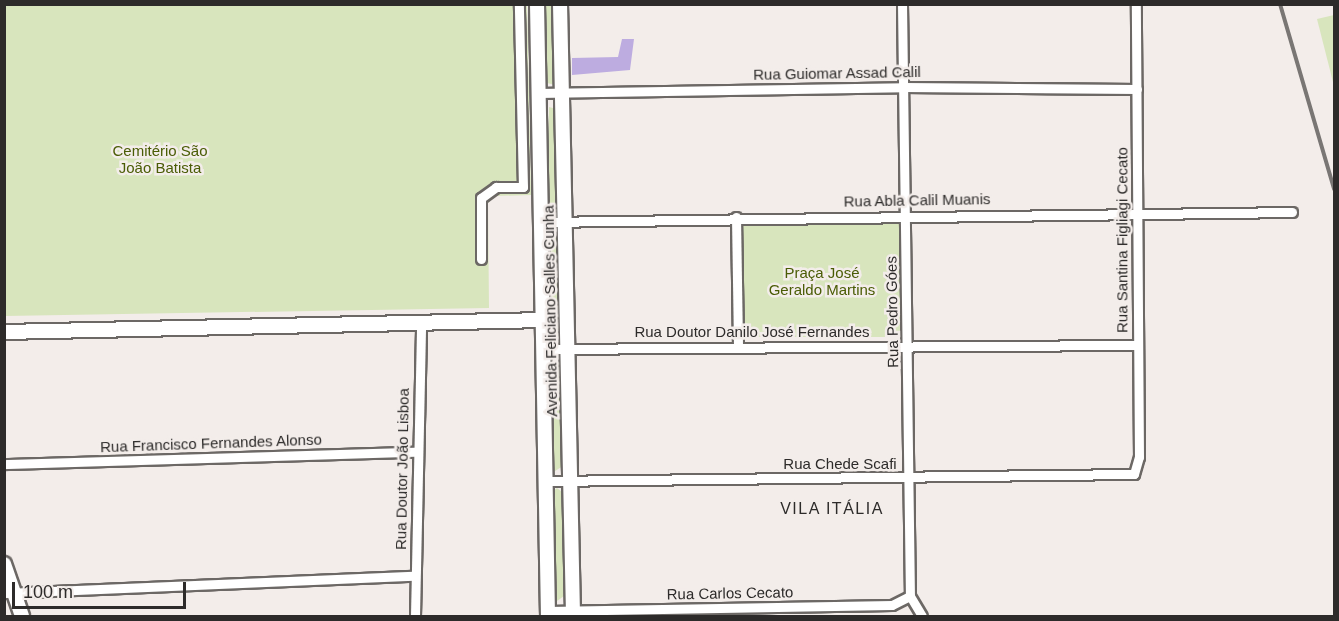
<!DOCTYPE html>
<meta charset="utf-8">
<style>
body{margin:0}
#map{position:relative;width:1339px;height:621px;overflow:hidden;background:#f3edea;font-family:Arial,sans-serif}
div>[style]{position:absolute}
.green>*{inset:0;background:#d8e5bd;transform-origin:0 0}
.building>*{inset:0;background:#bdace0}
.roads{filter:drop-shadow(2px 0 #6c6865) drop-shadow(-2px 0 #6c6865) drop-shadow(0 2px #6c6865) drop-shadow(0 -2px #6c6865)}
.street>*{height:9px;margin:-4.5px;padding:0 4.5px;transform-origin:4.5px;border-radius:4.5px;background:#fff}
.secondary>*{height:14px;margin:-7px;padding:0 7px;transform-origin:7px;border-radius:7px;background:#fff}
.rail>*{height:4px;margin:-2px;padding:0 2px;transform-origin:2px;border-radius:2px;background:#797674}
span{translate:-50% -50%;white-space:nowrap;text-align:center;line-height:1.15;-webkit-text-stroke:5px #f3edea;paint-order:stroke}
.street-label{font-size:15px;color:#2d2b2a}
.park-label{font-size:15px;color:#4a5c05}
.neighbourhood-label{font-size:16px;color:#2d2b2a;letter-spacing:1.5px}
.frame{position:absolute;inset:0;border:6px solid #2d2b2a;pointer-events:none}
.scale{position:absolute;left:12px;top:582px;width:174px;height:27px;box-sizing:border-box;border:3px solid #2d2b2a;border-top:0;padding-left:8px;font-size:18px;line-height:21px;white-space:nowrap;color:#2d2b2a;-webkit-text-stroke:4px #f3edea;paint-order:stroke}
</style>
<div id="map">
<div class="green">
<i style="clip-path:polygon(4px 5px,527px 5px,531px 195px,495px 196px,488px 203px,489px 308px,5px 316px)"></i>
<i style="clip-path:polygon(545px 5px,556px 5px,555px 85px,547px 83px)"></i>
<i style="clip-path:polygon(1334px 15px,1334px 86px,1317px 19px)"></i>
<i style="clip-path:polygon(549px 107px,557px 109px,557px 213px,551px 216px,546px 213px)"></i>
<i style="left:901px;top:221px;width:116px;height:159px;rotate:90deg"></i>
<i style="clip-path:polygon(550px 232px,557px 236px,560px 338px,554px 343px,549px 341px)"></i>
<i style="clip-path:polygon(556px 361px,561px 364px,563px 466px,555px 471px,551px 469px,550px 369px)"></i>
<i style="clip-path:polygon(557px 488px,562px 492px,564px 596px,557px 601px,553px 599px,550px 494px)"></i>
</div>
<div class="building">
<i style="clip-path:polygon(622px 39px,634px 39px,630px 70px,572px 75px,572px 58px,618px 57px)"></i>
</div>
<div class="roads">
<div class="street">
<i style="left:902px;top:4px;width:592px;rotate:89.23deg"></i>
<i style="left:910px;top:596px;width:23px;rotate:59deg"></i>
<i style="left:538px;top:93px;width:366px;rotate:-0.9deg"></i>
<i style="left:904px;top:87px;width:233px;rotate:0.5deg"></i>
<i style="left:736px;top:217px;width:131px;rotate:89.1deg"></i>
<i style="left:542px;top:222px;width:750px;rotate:-0.76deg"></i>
<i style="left:481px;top:259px;width:61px;rotate:-90deg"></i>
<i style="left:481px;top:198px;width:19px;rotate:-36deg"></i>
<i style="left:496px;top:187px;width:27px"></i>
<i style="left:523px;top:187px;width:183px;rotate:-91.3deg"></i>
<i style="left:546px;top:349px;width:592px;rotate:-0.39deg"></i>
<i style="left:4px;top:464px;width:414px;rotate:-1.7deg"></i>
<i style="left:546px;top:481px;width:588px;rotate:-0.68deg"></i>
<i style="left:1134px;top:474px;width:18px;rotate:-74deg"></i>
<i style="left:1139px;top:457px;width:453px;rotate:-90.4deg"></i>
<i style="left:4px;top:593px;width:411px;rotate:-2.4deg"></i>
<i style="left:548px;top:611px;width:344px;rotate:-1deg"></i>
<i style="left:892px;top:605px;width:20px;rotate:-27deg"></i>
<i style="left:415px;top:616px;width:293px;rotate:-88.8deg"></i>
</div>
<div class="secondary">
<i style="left:537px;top:4px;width:612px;rotate:88.97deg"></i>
<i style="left:560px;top:4px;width:612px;rotate:88.78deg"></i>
<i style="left:4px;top:332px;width:541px;rotate:-1.27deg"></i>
<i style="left:4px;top:564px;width:55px;rotate:70.9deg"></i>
</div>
</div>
<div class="rail">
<i style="left:1280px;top:4px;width:193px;rotate:73.7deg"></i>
</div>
<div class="street-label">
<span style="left:837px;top:73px;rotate:-1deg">Rua Guiomar Assad Calil</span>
<span style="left:917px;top:200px;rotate:-1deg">Rua Abla Calil Muanis</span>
<span style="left:1122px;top:240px;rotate:-90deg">Rua Santina Figliagi Cecato</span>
<span style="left:550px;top:311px;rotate:-91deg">Avenida Feliciano Salles Cunha</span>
<span style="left:892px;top:312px;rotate:-91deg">Rua Pedro Góes</span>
<span style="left:752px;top:332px">Rua Doutor Danilo José Fernandes</span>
<span style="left:211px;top:443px;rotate:-2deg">Rua Francisco Fernandes Alonso</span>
<span style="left:840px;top:464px">Rua Chede Scafi</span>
<span style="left:402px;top:469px;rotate:-89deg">Rua Doutor João Lisboa</span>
<span style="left:730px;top:593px;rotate:-1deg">Rua Carlos Cecato</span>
</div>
<div class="park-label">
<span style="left:160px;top:159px">Cemitério São<br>João Batista</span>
<span style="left:822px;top:281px">Praça José<br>Geraldo Martins</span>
</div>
<div class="neighbourhood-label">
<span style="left:832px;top:509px">VILA ITÁLIA</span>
</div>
<div class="frame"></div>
<div class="scale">100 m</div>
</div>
